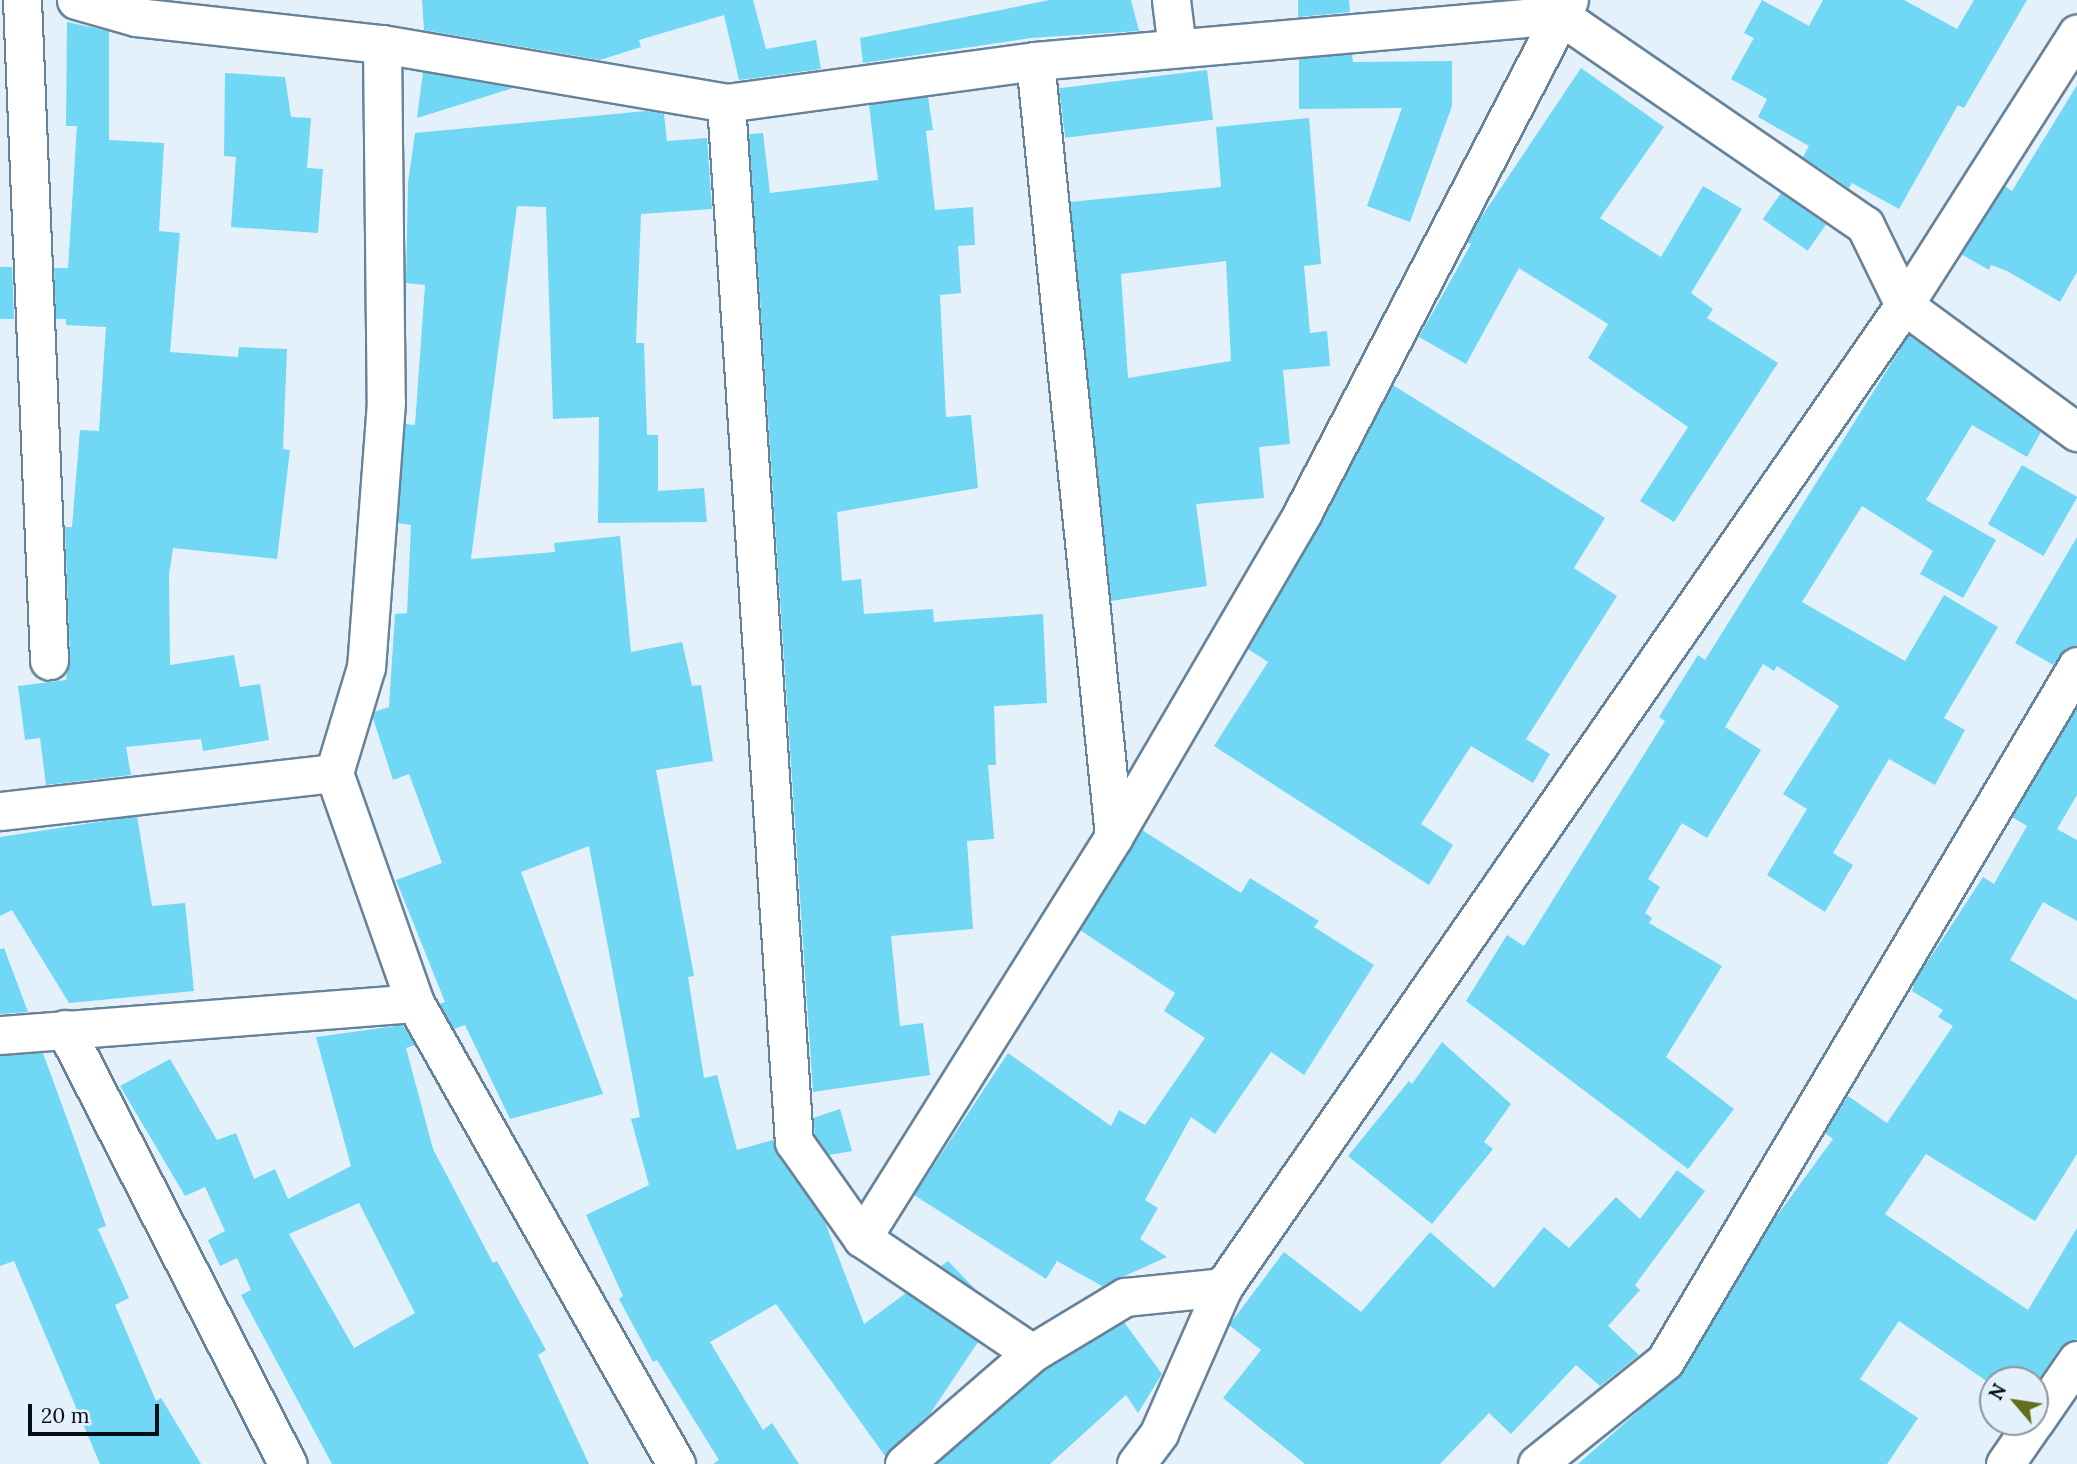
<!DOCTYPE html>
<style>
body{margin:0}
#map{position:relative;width:2077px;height:1464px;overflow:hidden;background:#e4f1fb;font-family:Lora,serif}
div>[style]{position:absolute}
.building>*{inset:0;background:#70d7f4;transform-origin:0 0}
.roads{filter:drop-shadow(2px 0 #67839a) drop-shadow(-2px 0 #67839a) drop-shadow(0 2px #67839a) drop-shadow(0 -2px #67839a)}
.minor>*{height:37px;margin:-18.5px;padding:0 18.5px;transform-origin:18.5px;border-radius:18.5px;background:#fff}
span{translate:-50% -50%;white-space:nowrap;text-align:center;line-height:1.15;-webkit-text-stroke:5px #e4f1fb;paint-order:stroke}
.north{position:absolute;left:1979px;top:1366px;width:70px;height:70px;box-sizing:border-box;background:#e4f1fb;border:2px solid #8b96a0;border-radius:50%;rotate:299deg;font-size:19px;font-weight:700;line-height:28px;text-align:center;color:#050e17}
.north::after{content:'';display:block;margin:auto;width:24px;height:32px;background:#626f19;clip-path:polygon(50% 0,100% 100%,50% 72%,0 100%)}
.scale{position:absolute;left:28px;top:1404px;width:131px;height:32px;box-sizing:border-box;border:4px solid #050e17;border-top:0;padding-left:9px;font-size:21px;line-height:24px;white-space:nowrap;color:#050e17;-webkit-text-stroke:5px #e4f1fb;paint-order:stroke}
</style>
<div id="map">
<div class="building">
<i style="clip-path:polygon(422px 0,753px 0,766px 49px,816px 40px,821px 69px,739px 80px,724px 15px,639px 40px,641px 47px,600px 60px,424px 30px)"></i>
<i style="clip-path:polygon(1050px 0,1131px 0,1139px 31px,1031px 38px,863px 63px,860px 38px)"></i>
<i style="clip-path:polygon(1298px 0,1349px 0,1350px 12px,1298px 17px)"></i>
<i style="clip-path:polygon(1762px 0,1809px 26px,1823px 0,1904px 0,1957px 29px,1974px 0,2027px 0,1964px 108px,1958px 105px,1899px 209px,1852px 183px,1849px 188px,1803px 157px,1809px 146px,1758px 117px,1767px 99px,1731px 79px,1754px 38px,1744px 33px)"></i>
<i style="clip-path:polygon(67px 22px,109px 31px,109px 140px,164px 143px,159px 231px,180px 233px,170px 352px,238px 357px,239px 347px,287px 349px,283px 449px,290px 450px,277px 559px,173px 548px,169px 575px,170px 665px,234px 655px,240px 687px,260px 684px,269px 740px,203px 751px,201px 739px,126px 747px,131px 775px,46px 785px,40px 738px,25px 740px,18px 686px,66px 680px,70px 659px,65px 527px,72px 527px,80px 430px,99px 431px,106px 327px,66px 325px,66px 319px,56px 319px,54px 268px,68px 268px,77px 126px,66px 126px)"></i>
<i style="clip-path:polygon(1352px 54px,1353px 62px,1452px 61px,1452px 106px,1410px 222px,1367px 206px,1402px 108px,1299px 109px,1299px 59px)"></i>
<i style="clip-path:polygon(1581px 68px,1664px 127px,1600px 218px,1661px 257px,1703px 186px,1742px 209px,1691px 293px,1713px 309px,1707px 318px,1778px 363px,1674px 522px,1640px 501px,1688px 427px,1588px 358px,1608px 324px,1519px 268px,1466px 364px,1419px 337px,1471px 244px,1467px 242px,1476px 225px)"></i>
<i style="left:1207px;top:70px;width:50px;height:149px;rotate:83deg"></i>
<i style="clip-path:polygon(423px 72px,513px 88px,417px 118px)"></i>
<i style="clip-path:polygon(225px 73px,285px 77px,291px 117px,311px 118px,307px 168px,323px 169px,318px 233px,231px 227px,236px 157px,224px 156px)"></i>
<i style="clip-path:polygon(2077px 85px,2077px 272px,2060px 302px,2007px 271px,1991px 265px,1989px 270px,1961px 254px,2005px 186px,2012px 191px)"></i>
<i style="clip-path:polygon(928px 97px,933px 130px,926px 131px,935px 210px,973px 207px,975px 245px,958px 246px,961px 293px,940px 295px,946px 417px,971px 415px,978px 488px,837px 512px,842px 581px,861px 579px,864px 614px,933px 609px,934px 622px,1043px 614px,1047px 703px,994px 706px,996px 765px,988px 765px,994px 839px,967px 841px,973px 929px,891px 936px,900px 1026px,923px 1023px,930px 1075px,813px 1092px,749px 134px,763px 133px,770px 193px,878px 180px,869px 105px)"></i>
<i style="clip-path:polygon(646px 111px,664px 114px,667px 141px,707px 138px,712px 209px,641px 214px,636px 343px,644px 343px,647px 435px,658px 435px,658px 491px,704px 488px,707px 522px,598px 523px,599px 417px,553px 419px,546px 207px,517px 206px,471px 559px,555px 552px,554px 543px,620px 536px,631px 652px,682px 642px,692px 686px,701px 685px,713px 761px,656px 770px,694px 976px,688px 977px,704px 1078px,717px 1075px,737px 1150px,773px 1140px,777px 1154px,825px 1222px,864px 1324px,906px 1293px,978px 1342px,930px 1414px,885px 1456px,776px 1304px,710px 1342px,763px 1430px,772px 1423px,799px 1464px,713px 1464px,719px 1460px,657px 1360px,653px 1362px,619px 1299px,623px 1296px,586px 1215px,649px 1185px,631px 1119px,640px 1117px,589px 846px,521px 872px,603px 1094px,510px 1119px,465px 1025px,454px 1029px,439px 1004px,445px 1002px,396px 880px,442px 863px,409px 774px,393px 780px,373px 718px,374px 712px,389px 707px,395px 614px,407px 613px,411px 525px,398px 523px,405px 424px,415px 425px,425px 285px,406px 283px,408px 183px,415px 133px)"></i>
<i style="clip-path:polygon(evenodd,1309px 118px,1321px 264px,1304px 266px,1310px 333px,1327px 331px,1330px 366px,1283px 370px,1290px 444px,1259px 447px,1264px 498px,1196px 504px,1207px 586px,1111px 601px,1070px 202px,1221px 187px,1216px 127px,1309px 118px,1226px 261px,1231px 361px,1128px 378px,1121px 274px,1226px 261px)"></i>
<i style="left:1781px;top:193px;width:55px;height:32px;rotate:35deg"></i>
<i style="clip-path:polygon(0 267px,12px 267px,14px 319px,0 319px)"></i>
<i style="clip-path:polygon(1909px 335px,2041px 432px,2027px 457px,1972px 425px,1926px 500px,1996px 540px,1963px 598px,1920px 574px,1933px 551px,1862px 506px,1802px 602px,1905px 661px,1944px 595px,1998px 627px,1944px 718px,1965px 730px,1935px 785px,1889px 759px,1833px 853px,1853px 865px,1825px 912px,1767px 875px,1807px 809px,1783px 794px,1839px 706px,1777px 666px,1774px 671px,1763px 664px,1725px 727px,1761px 750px,1707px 838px,1682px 823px,1648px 879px,1660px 887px,1645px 913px,1652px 918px,1649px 923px,1722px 966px,1666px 1057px,1734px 1109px,1688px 1169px,1466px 1001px,1507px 935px,1524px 946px,1665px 721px,1659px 717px,1698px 655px,1705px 660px)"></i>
<i style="clip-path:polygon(1393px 385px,1605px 518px,1574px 568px,1617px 596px,1526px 739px,1550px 754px,1533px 783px,1471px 746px,1421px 824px,1453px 845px,1429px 885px,1214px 746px,1268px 662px,1248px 649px,1321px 523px)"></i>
<i style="left:2022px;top:465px;width:64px;height:68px;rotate:30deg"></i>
<i style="clip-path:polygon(2077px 537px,2077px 645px,2066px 648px,2053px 665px,2015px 643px)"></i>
<i style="clip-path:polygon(2077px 707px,2077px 795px,2057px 829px,2077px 840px,2077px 921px,2043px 902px,2010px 960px,2077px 1000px,2077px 1154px,2035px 1221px,1926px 1154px,1885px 1214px,2028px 1310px,2077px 1228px,2077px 1339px,2060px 1348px,2038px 1380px,1985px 1380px,1899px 1321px,1860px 1379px,1918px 1418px,1887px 1464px,1578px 1464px,1683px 1372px,1768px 1228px,1833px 1139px,1825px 1133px,1848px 1096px,1887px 1123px,1953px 1026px,1938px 1017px,1943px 1010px,1912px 991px,1915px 981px,1983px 877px,1994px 884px,2027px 826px,2012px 817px)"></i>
<i style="clip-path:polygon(137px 816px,152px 906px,185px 903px,194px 991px,69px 1003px,12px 910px,0 916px,0 837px)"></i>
<i style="clip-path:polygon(1142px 830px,1241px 893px,1250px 878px,1319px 921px,1314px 927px,1374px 965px,1304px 1075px,1271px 1052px,1215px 1134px,1191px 1117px,1145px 1200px,1158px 1208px,1140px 1239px,1167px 1257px,1102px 1286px,1057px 1261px,1046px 1279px,914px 1195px,1008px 1053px,1111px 1126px,1119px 1110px,1145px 1125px,1205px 1038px,1164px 1011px,1175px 993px,1080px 930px)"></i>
<i style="clip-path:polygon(4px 948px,28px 1012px,0 1014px,0 949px)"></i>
<i style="clip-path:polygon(evenodd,403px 1025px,415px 1045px,406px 1048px,433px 1149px,493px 1263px,497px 1261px,546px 1350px,538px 1355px,589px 1464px,332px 1464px,241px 1295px,251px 1290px,237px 1258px,220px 1266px,208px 1240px,225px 1231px,205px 1187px,185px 1196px,120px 1086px,170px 1059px,217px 1140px,236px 1133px,254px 1179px,275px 1169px,288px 1199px,351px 1166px,316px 1037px,403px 1025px,359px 1203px,415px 1313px,354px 1348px,289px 1234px,359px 1203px)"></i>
<i style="clip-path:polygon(1442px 1042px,1511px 1104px,1484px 1142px,1493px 1149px,1432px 1224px,1348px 1156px,1409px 1081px,1412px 1084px)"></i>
<i style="clip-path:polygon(43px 1053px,106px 1226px,98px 1229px,129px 1298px,115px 1305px,156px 1401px,161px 1398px,201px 1464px,100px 1464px,14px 1261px,0 1266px,0 1056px)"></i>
<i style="clip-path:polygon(840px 1109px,852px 1151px,829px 1155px,815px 1135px,813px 1118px)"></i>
<i style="clip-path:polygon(1677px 1170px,1705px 1191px,1635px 1285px,1640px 1290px,1608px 1326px,1639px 1355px,1600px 1386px,1576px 1365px,1511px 1434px,1489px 1413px,1440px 1464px,1305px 1464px,1223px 1398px,1261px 1350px,1229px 1325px,1284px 1252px,1361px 1312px,1430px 1232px,1494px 1288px,1544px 1227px,1569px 1248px,1616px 1197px,1640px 1219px)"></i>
<i style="clip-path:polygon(948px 1261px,976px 1290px,941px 1266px)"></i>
<i style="clip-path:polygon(1124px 1322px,1162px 1374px,1138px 1413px,1126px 1395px,1050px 1464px,936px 1464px,1044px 1370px)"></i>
</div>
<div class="roads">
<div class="minor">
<i style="left:22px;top:0;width:661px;rotate:87.66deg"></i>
<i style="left:76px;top:0;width:62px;rotate:15.8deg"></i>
<i style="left:136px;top:17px;width:247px;rotate:6.3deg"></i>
<i style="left:382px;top:44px;width:349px;rotate:9.7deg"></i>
<i style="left:726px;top:103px;width:312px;rotate:-7.7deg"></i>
<i style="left:1035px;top:61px;width:526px;rotate:-5.02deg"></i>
<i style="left:1559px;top:15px;width:371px;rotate:34.5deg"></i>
<i style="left:1865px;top:225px;width:89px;rotate:64deg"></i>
<i style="left:1904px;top:305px;width:215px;rotate:36.3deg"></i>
<i style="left:1171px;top:0;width:48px;rotate:82.9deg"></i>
<i style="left:382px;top:44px;width:358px;rotate:89.4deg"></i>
<i style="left:386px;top:402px;width:266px;rotate:94.3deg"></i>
<i style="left:366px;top:667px;width:111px;rotate:106.8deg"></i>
<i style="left:334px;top:773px;width:244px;rotate:70.6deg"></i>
<i style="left:415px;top:1003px;width:530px;rotate:60.48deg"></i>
<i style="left:1035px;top:61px;width:779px;rotate:84.18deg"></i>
<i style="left:726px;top:103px;width:1041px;rotate:86.26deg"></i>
<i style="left:794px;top:1142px;width:118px;rotate:54.7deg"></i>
<i style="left:862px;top:1238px;width:205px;rotate:34.1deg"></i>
<i style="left:0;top:811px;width:336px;rotate:-6.5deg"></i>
<i style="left:65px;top:1029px;width:489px;rotate:62.9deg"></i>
<i style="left:0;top:1035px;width:416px;rotate:-4.4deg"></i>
<i style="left:862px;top:1238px;width:474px;rotate:-57.9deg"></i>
<i style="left:1114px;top:836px;width:375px;rotate:-59.7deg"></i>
<i style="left:1303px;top:512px;width:577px;rotate:-62.55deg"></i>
<i style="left:2035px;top:1421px;width:74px;rotate:-55.5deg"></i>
<i style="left:904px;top:1464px;width:169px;rotate:-40.9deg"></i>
<i style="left:1032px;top:1353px;width:109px;rotate:-31.1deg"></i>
<i style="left:1125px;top:1297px;width:99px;rotate:-5.8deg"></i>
<i style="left:1136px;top:1464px;width:39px;rotate:-53deg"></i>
<i style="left:1159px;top:1433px;width:159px;rotate:-66.3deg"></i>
<i style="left:1223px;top:1287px;width:1195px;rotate:-55.26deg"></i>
<i style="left:1904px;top:305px;width:322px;rotate:-57.5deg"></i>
<i style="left:1537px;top:1464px;width:164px;rotate:-38.8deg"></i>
<i style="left:1665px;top:1361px;width:808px;rotate:-59.34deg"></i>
<i style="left:2005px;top:1464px;width:51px;rotate:-55.4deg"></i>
</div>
</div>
<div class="north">N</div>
<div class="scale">20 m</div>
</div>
